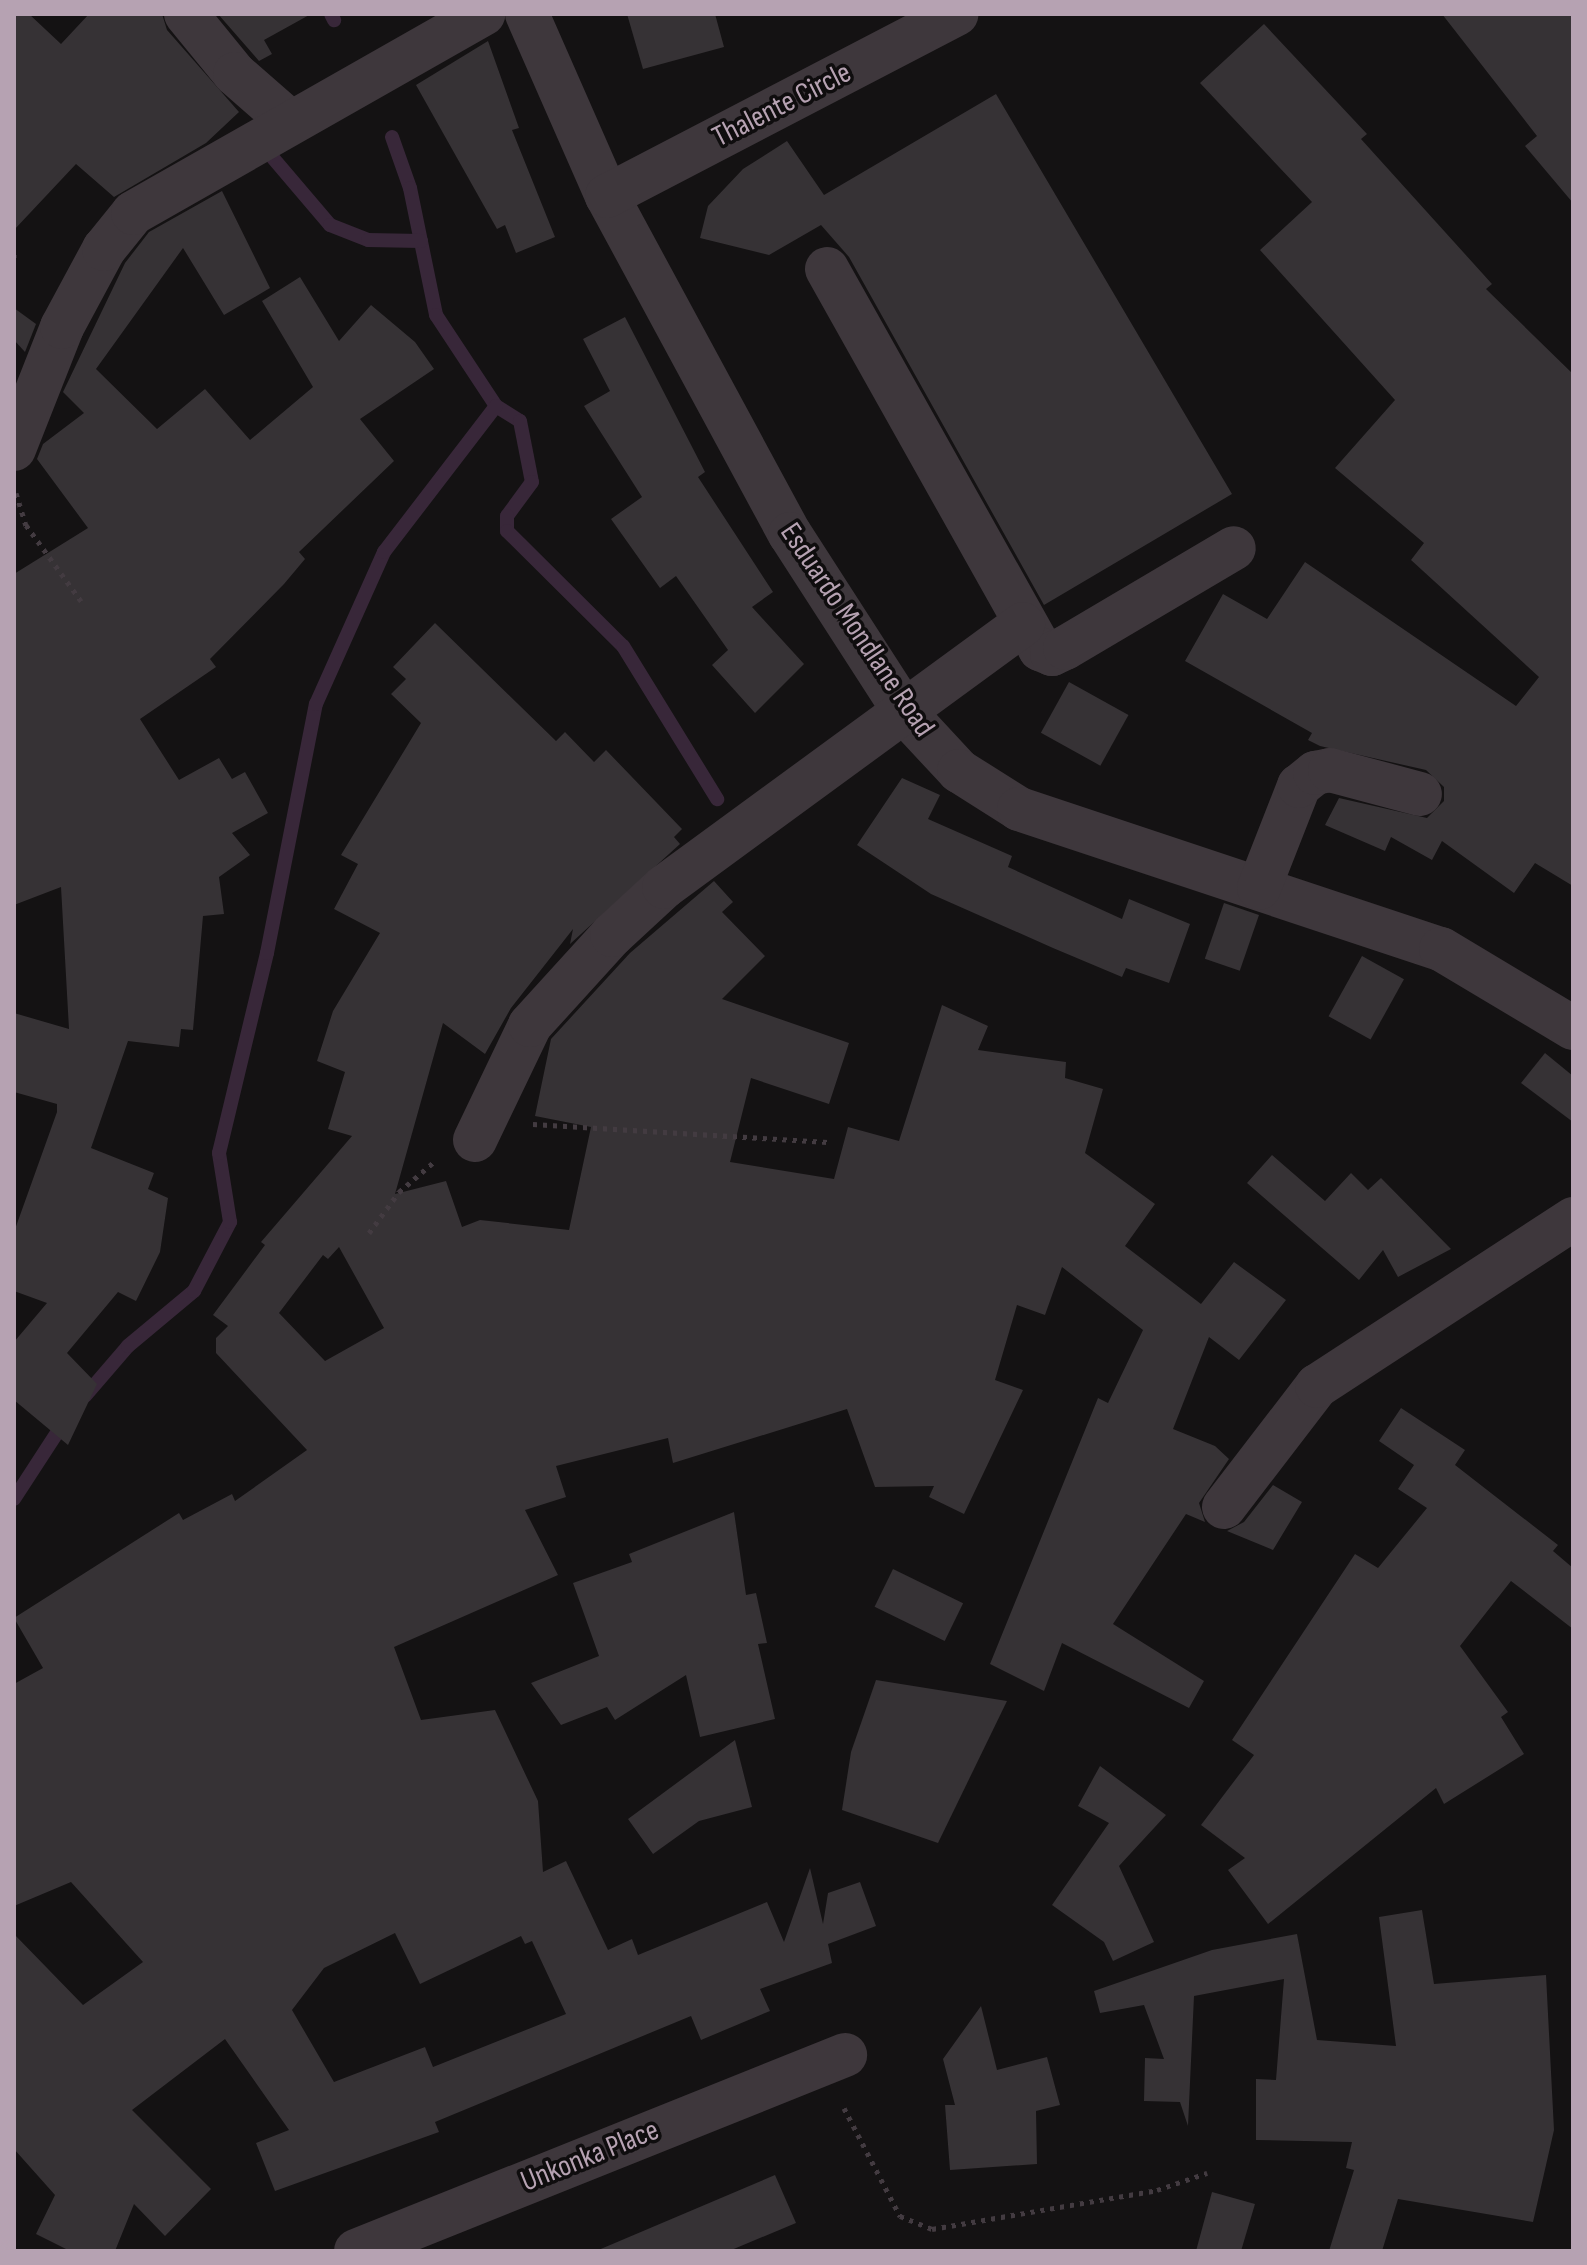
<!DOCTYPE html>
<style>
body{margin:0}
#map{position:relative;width:1587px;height:2265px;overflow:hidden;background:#141213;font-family:"Sofia Sans Condensed",sans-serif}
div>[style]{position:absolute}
.stream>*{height:14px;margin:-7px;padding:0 7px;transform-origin:7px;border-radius:7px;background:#382739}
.building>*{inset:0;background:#363235;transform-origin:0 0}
.path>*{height:5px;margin-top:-2.5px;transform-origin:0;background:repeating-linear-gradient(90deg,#433b41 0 4px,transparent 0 10px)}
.minor>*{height:44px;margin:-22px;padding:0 22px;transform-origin:22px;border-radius:22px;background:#3e373c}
span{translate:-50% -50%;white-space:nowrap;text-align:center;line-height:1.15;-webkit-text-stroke:7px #0f0d0e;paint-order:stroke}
.street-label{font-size:30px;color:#b6a2b2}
.frame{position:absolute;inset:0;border:16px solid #b6a2b2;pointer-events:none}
</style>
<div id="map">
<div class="stream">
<i style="left:331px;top:14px;width:7px;rotate:63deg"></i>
<i style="left:392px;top:137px;width:54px;rotate:70.6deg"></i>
<i style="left:410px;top:188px;width:130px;rotate:78.4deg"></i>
<i style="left:436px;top:315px;width:109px;rotate:56.6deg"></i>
<i style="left:496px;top:406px;width:28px;rotate:32deg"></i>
<i style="left:520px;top:421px;width:62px;rotate:78.9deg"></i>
<i style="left:532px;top:482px;width:42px;rotate:126.3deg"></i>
<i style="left:507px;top:516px;width:15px;rotate:90deg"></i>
<i style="left:507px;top:531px;width:163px;rotate:44.8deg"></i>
<i style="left:623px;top:646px;width:180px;rotate:58.4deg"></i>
<i style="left:273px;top:158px;width:88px;rotate:49.6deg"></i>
<i style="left:330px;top:225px;width:41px;rotate:21.5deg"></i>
<i style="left:368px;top:240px;width:53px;rotate:1.1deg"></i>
<i style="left:85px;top:1396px;width:66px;rotate:-49.3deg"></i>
<i style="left:128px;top:1346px;width:86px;rotate:-39.8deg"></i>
<i style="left:194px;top:1291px;width:78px;rotate:-62.4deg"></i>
<i style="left:230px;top:1222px;width:70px;rotate:-99.1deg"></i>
<i style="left:219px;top:1153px;width:206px;rotate:-76.5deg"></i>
<i style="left:267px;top:953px;width:254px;rotate:-78.9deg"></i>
<i style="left:316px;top:704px;width:167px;rotate:-65.9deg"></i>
<i style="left:384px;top:552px;width:184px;rotate:-52.5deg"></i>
<i style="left:14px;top:1499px;width:95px;rotate:-57deg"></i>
</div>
<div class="building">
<i style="clip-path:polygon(14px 14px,29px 14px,61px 44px,89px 14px,162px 14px,167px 30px,239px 112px,206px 143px,114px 197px,76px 164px,14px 230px)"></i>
<i style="clip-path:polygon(218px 14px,311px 14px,264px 40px,272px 54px,259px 61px)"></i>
<i style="clip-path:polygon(627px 14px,715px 14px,724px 47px,643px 69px)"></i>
<i style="clip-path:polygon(1442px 14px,1573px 14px,1573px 203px,1525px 146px,1537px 136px)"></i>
<i style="clip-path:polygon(1264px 24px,1367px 134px,1361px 139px,1492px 284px,1486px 289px,1573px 374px,1573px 886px,1535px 863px,1514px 893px,1442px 841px,1432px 860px,1391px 837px,1385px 851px,1325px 825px,1339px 798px,1427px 818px,1444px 801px,1444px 787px,1426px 770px,1320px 746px,1308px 740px,1312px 733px,1185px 661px,1223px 594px,1267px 619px,1305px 562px,1516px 706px,1539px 677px,1411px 560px,1424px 543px,1335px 468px,1395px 400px,1260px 250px,1312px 202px,1200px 83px)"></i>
<i style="clip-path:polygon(488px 41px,519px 128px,512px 130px,555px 237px,516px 253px,505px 225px,497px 229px,416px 85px)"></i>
<i style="clip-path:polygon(996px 94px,1232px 494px,1044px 605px,849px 257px,821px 225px,769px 255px,700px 238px,708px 206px,743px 169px,787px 141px,824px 195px)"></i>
<i style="clip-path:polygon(222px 191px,270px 288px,224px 315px,183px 248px,96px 369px,157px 429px,205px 389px,250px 440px,313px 387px,262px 301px,300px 277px,339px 341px,371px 305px,415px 342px,434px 369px,360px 419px,394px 461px,299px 552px,305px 559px,284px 584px,210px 659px,216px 667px,140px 719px,179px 780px,219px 758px,232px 779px,245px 772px,268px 813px,232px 833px,250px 855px,219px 877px,224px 914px,203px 916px,193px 1030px,181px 1029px,179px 1047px,128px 1041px,91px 1148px,154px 1173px,148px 1189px,168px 1198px,160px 1252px,136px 1301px,118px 1292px,67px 1353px,97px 1384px,68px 1445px,14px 1400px,14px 1342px,47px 1303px,14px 1291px,14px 1232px,57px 1112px,57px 1104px,14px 1092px,14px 1013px,69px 1029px,61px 887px,14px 905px,14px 574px,88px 528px,37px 459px,43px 444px,84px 413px,63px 392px,125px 263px,149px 232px)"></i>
<i style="clip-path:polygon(14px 308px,36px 324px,25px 352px,14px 340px)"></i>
<i style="clip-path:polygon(625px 317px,705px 472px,698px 477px,773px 592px,752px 607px,804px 664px,755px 713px,712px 665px,728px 650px,676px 576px,660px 588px,611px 519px,642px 497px,584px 406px,610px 391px,583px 339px)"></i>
<i style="clip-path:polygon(evenodd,435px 623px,556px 741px,565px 732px,594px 762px,606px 750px,682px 829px,674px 837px,680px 844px,570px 944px,573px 929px,511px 1008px,485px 1054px,443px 1023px,395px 1194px,446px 1181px,462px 1227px,480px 1220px,569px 1230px,591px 1127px,535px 1116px,551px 1039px,630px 953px,714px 881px,733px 902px,722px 912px,765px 956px,722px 999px,849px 1043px,829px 1104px,751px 1078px,730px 1162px,834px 1179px,848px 1127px,899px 1141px,942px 1005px,988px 1026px,978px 1050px,1066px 1062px,1065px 1078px,1103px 1089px,1085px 1153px,1155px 1204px,1125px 1246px,1201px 1304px,1234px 1262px,1286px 1300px,1239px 1360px,1209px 1337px,1173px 1429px,1215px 1446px,1229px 1459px,1199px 1503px,1205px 1522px,1186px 1514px,1113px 1624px,1204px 1681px,1189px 1708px,1062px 1643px,1044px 1691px,990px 1664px,1098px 1398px,1108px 1403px,1143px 1330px,1062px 1267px,1045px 1315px,1017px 1305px,995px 1380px,1023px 1390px,964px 1514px,929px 1497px,934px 1486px,875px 1487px,847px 1409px,673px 1463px,668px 1438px,556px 1466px,566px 1497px,525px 1510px,558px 1575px,394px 1647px,421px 1720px,495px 1710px,538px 1801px,543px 1872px,566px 1861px,608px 1950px,632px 1939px,638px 1955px,767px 1902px,784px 1942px,810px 1868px,823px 1924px,828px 1893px,860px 1882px,876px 1926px,828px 1944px,832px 1963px,760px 1989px,770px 2011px,701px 2040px,691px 2016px,435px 2122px,439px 2132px,275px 2191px,256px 2143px,289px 2130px,225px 2039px,132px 2110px,211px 2189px,165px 2236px,134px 2204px,115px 2251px,70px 2251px,36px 2234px,55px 2195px,14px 2149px,14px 1934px,83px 2005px,143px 1962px,71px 1882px,14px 1906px,14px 1684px,43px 1668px,14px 1618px,179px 1513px,183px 1520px,232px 1494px,235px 1501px,307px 1450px,216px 1353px,216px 1338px,228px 1326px,213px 1315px,265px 1245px,261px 1242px,352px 1136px,328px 1129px,345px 1072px,317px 1061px,333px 1011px,380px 933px,334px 909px,358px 864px,341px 855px,421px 723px,391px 694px,406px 679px,393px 667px,435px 623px,339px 1247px,384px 1328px,325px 1361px,279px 1313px,323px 1255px,328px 1259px,339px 1247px,435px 623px,395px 1933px,420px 1984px,521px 1936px,525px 1944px,532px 1941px,566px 2014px,433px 2067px,425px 2047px,334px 2082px,292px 2010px,324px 1968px,395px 1933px)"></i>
<i style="left:1069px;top:682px;width:68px;height:58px;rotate:29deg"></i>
<i style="clip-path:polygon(902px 778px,940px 795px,928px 819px,1012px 856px,1008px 867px,1122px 919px,1129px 899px,1190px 924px,1169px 983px,1126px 968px,1122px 977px,1053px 948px,931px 894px,857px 845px)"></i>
<i style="left:1224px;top:903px;width:37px;height:59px;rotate:19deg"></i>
<i style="left:1362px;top:956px;width:48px;height:69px;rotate:29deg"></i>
<i style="clip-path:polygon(1545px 1053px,1573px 1076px,1573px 1122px,1521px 1083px)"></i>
<i style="clip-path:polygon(1272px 1155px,1325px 1201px,1351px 1173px,1368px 1190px,1381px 1178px,1451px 1249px,1398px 1277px,1383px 1250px,1359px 1280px,1247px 1183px)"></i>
<i style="clip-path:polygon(1401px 1408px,1465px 1450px,1455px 1465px,1558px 1545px,1553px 1551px,1573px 1568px,1573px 1629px,1511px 1581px,1460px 1646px,1508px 1712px,1501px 1717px,1524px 1754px,1444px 1804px,1436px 1788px,1268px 1924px,1228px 1870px,1245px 1858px,1201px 1825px,1254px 1755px,1232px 1740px,1355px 1554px,1378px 1568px,1427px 1508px,1398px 1489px,1414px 1465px,1379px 1441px)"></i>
<i style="clip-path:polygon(1273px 1485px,1302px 1502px,1273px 1550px,1227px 1531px,1244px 1522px)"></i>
<i style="clip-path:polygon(734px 1512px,746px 1595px,756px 1593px,767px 1643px,758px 1644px,775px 1719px,700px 1737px,686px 1675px,615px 1720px,607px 1707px,561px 1725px,531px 1683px,599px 1656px,573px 1583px,632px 1562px,629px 1554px)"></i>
<i style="left:893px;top:1569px;width:78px;height:42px;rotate:26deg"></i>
<i style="clip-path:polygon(876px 1680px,1007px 1701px,938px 1843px,842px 1810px,851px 1752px)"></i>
<i style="clip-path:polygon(735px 1740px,752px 1807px,699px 1821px,653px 1854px,628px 1819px)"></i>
<i style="clip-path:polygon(1100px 1766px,1166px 1815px,1119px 1866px,1154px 1942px,1113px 1961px,1104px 1942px,1052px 1905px,1109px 1823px,1078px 1806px)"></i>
<i style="clip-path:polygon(1422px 1910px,1434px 1984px,1546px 1975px,1554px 2130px,1533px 2222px,1398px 2199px,1382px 2251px,1329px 2251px,1354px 2170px,1346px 2168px,1352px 2142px,1256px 2140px,1256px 2079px,1276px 2080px,1284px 1979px,1194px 1996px,1188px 2126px,1180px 2102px,1144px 2101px,1145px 2058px,1164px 2059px,1144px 2005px,1100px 2013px,1094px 1991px,1212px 1950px,1297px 1934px,1317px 2040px,1396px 2046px,1379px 1917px)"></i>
<i style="clip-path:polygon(981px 2006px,997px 2070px,1047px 2057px,1060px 2105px,1036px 2111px,1037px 2164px,950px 2170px,945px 2105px,955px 2105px,943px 2059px)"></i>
<i style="clip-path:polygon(775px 2175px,796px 2223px,729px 2251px,596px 2251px)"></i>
<i style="clip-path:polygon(1212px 2192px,1255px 2204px,1241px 2251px,1196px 2251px)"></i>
</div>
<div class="path">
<i style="left:14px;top:254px;width:5px;rotate:90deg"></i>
<i style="left:16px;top:493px;width:34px;rotate:73deg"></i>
<i style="left:26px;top:525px;width:94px;rotate:54.1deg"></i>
<i style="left:533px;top:1124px;width:295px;rotate:3.5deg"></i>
<i style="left:369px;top:1233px;width:51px;rotate:-53.8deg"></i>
<i style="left:399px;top:1192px;width:48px;rotate:-40.7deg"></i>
<i style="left:844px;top:2108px;width:122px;rotate:62.6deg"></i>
<i style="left:900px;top:2216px;width:35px;rotate:22deg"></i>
<i style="left:932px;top:2229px;width:228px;rotate:-9.8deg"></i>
<i style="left:1157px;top:2190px;width:53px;rotate:-18.8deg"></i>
</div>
<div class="minor">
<i style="left:186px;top:14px;width:77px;rotate:50.8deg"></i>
<i style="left:235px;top:74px;width:72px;rotate:41deg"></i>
<i style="left:527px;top:14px;width:199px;rotate:66.3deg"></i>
<i style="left:607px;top:196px;width:384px;rotate:61.6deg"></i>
<i style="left:790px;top:534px;width:214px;rotate:57.2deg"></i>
<i style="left:906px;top:714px;width:78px;rotate:47.1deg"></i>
<i style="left:959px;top:771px;width:71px;rotate:32.3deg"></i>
<i style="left:1019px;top:809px;width:445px;rotate:18.4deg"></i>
<i style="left:1441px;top:949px;width:154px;rotate:30.9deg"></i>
<i style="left:607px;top:196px;width:394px;rotate:-27.5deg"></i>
<i style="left:827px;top:269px;width:436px;rotate:60.7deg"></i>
<i style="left:1040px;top:649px;width:13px;rotate:23deg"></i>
<i style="left:1052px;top:654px;width:14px;rotate:-25deg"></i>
<i style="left:1065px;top:648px;width:196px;rotate:-30.6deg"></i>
<i style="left:14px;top:449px;width:131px;rotate:-68.5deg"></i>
<i style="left:62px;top:327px;width:89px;rotate:-61.7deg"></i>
<i style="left:104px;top:249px;width:46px;rotate:-51.1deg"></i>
<i style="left:133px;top:213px;width:403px;rotate:-29.6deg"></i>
<i style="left:1259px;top:888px;width:110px;rotate:-68.6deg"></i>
<i style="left:1299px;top:786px;width:21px;rotate:-39deg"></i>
<i style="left:1315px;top:773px;width:15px;rotate:-11deg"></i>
<i style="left:1330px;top:770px;width:93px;rotate:14.9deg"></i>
<i style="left:475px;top:1140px;width:127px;rotate:-64.4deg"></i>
<i style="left:530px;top:1025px;width:122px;rotate:-47.7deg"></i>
<i style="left:612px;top:935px;width:71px;rotate:-42.7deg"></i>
<i style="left:664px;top:887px;width:445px;rotate:-36.2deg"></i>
<i style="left:1224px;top:1507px;width:153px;rotate:-52.5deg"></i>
<i style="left:1317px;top:1386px;width:306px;rotate:-33.1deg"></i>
<i style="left:356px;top:2251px;width:527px;rotate:-21.84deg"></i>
</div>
<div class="street-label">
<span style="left:782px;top:105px;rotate:-27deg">Thalente Circle</span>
<span style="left:857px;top:630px;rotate:56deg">Esduardo Mondlane Road</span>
<span style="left:590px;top:2156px;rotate:-22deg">Unkonka Place</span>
</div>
<div class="frame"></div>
</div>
